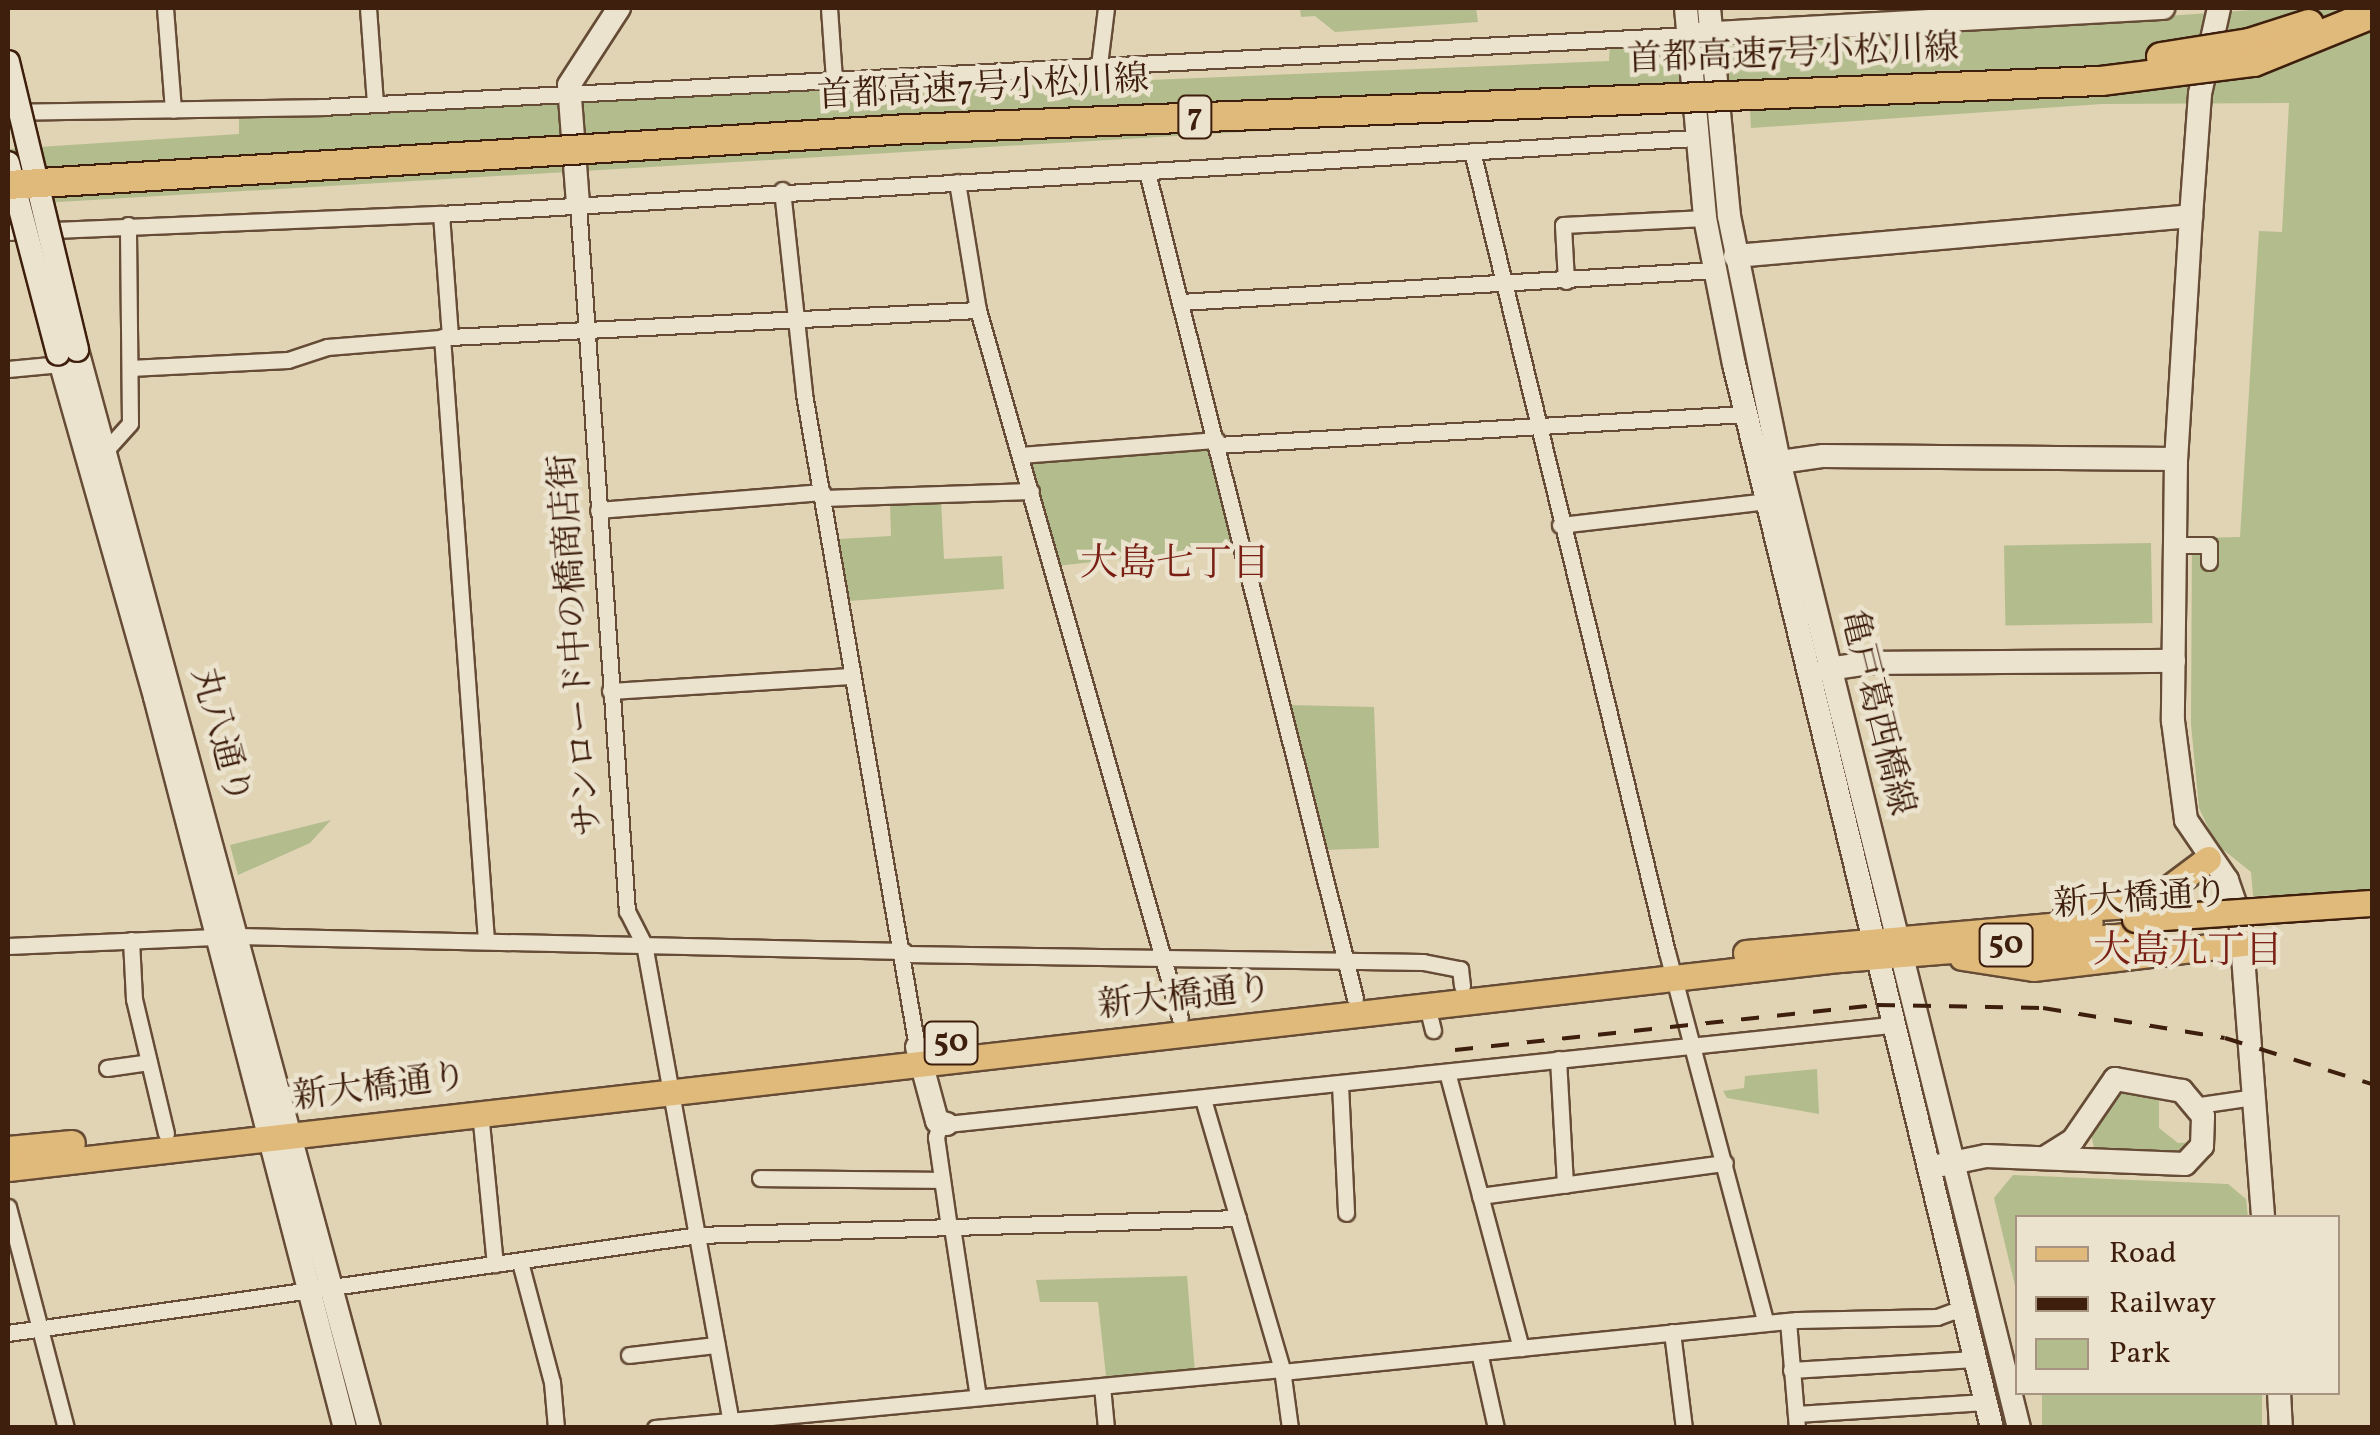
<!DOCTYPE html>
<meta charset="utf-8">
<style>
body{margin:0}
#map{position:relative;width:2380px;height:1435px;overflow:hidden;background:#e0d4b4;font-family:Vollkorn,"Noto Serif JP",serif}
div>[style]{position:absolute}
.green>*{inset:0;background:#b3bc8c;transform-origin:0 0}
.roads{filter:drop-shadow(2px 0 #664c36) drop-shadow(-2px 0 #664c36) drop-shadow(0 2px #664c36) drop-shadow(0 -2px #664c36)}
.street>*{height:15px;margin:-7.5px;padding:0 7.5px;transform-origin:7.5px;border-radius:7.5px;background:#ebe3ce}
.secondary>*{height:22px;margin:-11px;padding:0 11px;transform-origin:11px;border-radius:11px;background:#ebe3ce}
.primary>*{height:25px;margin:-12.5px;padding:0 12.5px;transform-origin:12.5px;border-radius:12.5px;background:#e0ba7a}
.rail>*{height:4px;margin-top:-2px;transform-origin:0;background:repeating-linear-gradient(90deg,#3e1e0c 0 18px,transparent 0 36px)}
.bridges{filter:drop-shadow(2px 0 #3e1e0c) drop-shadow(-2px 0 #3e1e0c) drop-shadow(0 2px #3e1e0c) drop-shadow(0 -2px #3e1e0c)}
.secondary-bridge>*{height:22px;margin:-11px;padding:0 11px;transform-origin:11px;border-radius:11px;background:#ebe3ce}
.primary-bridge>*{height:25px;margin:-12.5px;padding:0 12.5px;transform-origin:12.5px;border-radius:12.5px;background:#e0ba7a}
.highway-bridge>*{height:28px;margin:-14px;padding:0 14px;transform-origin:14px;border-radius:14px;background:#e0ba7a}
span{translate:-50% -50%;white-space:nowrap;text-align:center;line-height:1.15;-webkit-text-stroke:9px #ebe3ce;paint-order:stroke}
.shield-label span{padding:2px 8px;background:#ebe3ce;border:2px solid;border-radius:8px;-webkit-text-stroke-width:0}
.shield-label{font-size:32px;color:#3e1e0c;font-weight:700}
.street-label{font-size:35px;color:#3e1e0c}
.neighbourhood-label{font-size:38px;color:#7a1f14}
.frame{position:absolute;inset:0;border:10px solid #3e1e0c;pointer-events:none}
.legend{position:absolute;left:2015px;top:1215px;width:325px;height:180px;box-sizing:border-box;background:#ebe3ce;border:2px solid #a69480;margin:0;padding:12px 18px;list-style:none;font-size:30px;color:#3e1e0c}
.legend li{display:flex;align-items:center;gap:20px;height:50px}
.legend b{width:50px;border:2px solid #a69480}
</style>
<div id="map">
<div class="green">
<i style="clip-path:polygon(1300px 8px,1476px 8px,1478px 22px,1335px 32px,1315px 16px,1301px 17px)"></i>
<i style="clip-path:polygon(2280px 8px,2372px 8px,2372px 893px,2253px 896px,2251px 872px,2216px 844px,2199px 808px,2191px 724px,2192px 538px,2240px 537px,2259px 231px,2282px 232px,2289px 103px,2102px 104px,1751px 128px,1750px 110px,1295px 129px,8px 205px,8px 149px,239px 134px,239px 118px,956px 81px,958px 88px,1609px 61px,1610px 45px,1655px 42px,1656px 52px)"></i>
<i style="clip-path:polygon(1215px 448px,1240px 546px,1056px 566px,1029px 458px)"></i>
<i style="clip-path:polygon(941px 500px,944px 559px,1002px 556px,1004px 589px,849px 601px,838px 539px,891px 536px,890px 502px)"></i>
<i style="left:2151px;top:543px;width:80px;height:147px;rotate:89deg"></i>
<i style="clip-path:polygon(1289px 705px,1374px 707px,1379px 848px,1324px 850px)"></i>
<i style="clip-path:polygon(331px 820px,310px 843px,238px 875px,230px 845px)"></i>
<i style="clip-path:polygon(1817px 1069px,1819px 1114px,1727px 1098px,1723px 1091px,1744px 1088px,1745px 1076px)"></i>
<i style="clip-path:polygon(2130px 1089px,2159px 1096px,2159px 1128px,2178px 1143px,2197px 1142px,2191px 1155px,2101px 1154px,2094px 1148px,2091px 1134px,2115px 1096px)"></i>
<i style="clip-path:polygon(2013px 1175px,2228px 1184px,2246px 1199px,2248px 1217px,2018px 1218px,2017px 1294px,1994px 1198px)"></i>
<i style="clip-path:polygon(1187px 1276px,1195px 1372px,1106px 1376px,1098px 1302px,1040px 1302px,1036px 1280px)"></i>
<i style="left:2042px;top:1393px;width:220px;height:35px"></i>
</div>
<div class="roads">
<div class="street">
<i style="left:165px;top:8px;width:102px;rotate:85.5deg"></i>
<i style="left:368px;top:8px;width:96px;rotate:85.8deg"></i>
<i style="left:829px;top:8px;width:71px;rotate:86deg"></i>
<i style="left:1099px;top:65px;width:57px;rotate:-83deg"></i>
<i style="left:8px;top:112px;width:313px;rotate:-0.9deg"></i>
<i style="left:321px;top:107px;width:1369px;rotate:-3.01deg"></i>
<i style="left:1472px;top:151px;width:824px;rotate:76.32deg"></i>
<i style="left:1667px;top:952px;width:384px;rotate:75.1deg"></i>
<i style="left:1147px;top:172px;width:852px;rotate:75.87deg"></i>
<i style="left:957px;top:182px;width:130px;rotate:80.7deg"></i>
<i style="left:978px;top:310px;width:736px;rotate:74.08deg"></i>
<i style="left:782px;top:190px;width:205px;rotate:83.8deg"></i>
<i style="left:804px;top:394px;width:663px;rotate:80.18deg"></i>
<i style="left:578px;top:204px;width:709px;rotate:86.04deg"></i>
<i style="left:627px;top:911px;width:37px;rotate:63deg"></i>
<i style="left:644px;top:944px;width:492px;rotate:79.7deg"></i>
<i style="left:441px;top:214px;width:123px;rotate:85.8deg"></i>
<i style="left:8px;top:232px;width:433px;rotate:-2.4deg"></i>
<i style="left:441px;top:214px;width:1257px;rotate:-3.47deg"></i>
<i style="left:1566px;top:281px;width:56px;rotate:-93.1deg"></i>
<i style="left:1563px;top:225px;width:142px;rotate:-2.8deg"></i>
<i style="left:1180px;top:302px;width:536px;rotate:-3.42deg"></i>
<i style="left:442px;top:337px;width:605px;rotate:85.83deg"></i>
<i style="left:130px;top:368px;width:158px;rotate:-2.9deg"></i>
<i style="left:288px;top:360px;width:41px;rotate:-18.4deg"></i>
<i style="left:327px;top:347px;width:123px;rotate:-4.6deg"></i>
<i style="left:450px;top:337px;width:529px;rotate:-2.93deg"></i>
<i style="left:8px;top:369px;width:53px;rotate:-5.4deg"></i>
<i style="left:1217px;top:445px;width:529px;rotate:-3.36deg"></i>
<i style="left:106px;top:450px;width:36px;rotate:-48deg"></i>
<i style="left:130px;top:423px;width:198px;rotate:-90.6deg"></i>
<i style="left:1021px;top:455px;width:196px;rotate:-4.4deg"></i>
<i style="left:823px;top:498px;width:208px;rotate:-1.9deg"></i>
<i style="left:598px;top:510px;width:225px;rotate:-4.6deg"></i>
<i style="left:1560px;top:525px;width:208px;rotate:-6.6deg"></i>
<i style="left:2175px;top:545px;width:34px"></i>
<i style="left:2209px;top:545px;width:17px;rotate:90deg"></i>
<i style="left:610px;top:691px;width:237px;rotate:-3.6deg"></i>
<i style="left:131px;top:940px;width:59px;rotate:87.1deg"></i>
<i style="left:134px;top:999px;width:138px;rotate:76.6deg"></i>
<i style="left:8px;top:946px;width:230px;rotate:-2.5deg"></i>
<i style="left:238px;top:936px;width:666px;rotate:1.29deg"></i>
<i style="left:905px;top:954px;width:518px;rotate:0.88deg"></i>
<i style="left:1423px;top:962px;width:38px;rotate:11deg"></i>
<i style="left:1460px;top:969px;width:17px;rotate:83deg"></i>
<i style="left:1427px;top:1006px;width:25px;rotate:76deg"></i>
<i style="left:1558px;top:1059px;width:126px;rotate:86.8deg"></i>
<i style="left:107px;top:1068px;width:42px;rotate:-8.1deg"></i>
<i style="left:1447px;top:1072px;width:286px;rotate:75deg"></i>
<i style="left:1340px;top:1084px;width:129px;rotate:87.3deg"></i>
<i style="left:1203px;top:1099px;width:281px;rotate:73.7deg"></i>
<i style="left:1282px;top:1369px;width:60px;rotate:82.3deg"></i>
<i style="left:2199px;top:1105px;width:56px;rotate:-8.3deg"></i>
<i style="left:480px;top:1112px;width:153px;rotate:84.4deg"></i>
<i style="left:940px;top:1124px;width:14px;rotate:107deg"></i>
<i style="left:936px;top:1137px;width:91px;rotate:81.8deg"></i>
<i style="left:947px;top:1124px;width:948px;rotate:-5.99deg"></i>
<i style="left:760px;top:1178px;width:182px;rotate:0.6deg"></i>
<i style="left:1480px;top:1196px;width:247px;rotate:-7.7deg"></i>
<i style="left:8px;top:1207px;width:228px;rotate:75.3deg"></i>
<i style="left:952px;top:1227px;width:172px;rotate:81.3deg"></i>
<i style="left:520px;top:1262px;width:124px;rotate:75.1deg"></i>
<i style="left:552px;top:1382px;width:46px;rotate:85deg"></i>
<i style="left:1788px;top:1321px;width:107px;rotate:85.2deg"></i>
<i style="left:1672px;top:1332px;width:97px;rotate:82.9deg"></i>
<i style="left:8px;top:1333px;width:697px;rotate:-8.08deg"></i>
<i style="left:698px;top:1235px;width:540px;rotate:-1.8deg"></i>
<i style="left:1479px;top:1352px;width:78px;rotate:77.4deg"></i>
<i style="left:629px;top:1355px;width:88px;rotate:-6.6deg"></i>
<i style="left:1791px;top:1370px;width:184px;rotate:-3.4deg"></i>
<i style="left:1282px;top:1372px;width:518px;rotate:-5.77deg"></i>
<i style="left:1797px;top:1320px;width:140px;rotate:-1.2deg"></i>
<i style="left:1937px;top:1317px;width:27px;rotate:-20deg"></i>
<i style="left:1102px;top:1386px;width:42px;rotate:84.6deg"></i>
<i style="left:1796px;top:1414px;width:190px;rotate:-3.6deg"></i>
<i style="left:655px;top:1428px;width:630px;rotate:-5.38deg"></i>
</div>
<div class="secondary">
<i style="left:1686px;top:8px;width:211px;rotate:84.8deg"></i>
<i style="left:1705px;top:218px;width:149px;rotate:78.8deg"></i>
<i style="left:1734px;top:364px;width:1095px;rotate:76.37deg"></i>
<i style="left:1709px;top:8px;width:209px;rotate:84.5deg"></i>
<i style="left:1729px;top:216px;width:250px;rotate:78.5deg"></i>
<i style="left:1779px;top:461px;width:996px;rotate:76.06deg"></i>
<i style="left:2219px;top:8px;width:88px;rotate:102.5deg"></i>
<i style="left:2200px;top:94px;width:122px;rotate:94.2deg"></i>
<i style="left:2191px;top:216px;width:243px;rotate:93.5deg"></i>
<i style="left:2176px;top:459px;width:262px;rotate:90.7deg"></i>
<i style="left:2173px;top:721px;width:100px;rotate:82.5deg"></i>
<i style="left:2186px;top:820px;width:73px;rotate:55.7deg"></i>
<i style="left:2227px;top:880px;width:39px;rotate:71deg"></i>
<i style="left:2240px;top:917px;width:302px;rotate:85.6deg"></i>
<i style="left:1696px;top:34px;width:468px;rotate:-3.2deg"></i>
<i style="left:578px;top:204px;width:119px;rotate:-94.3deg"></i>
<i style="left:569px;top:85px;width:92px;rotate:-57deg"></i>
<i style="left:1735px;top:256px;width:458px;rotate:-5deg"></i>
<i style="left:77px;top:350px;width:1117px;rotate:74.84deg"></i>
<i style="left:58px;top:354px;width:356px;rotate:74.2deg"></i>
<i style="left:155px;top:697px;width:755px;rotate:75.43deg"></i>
<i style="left:1766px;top:464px;width:58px;rotate:-8deg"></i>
<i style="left:1823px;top:456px;width:353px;rotate:0.5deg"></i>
<i style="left:1828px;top:669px;width:41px;rotate:-8.3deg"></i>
<i style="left:1869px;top:663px;width:305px;rotate:-0.4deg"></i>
<i style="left:917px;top:1047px;width:77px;rotate:74.9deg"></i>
<i style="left:937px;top:1121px;width:10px;rotate:17deg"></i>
<i style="left:1937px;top:1166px;width:50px;rotate:-11.5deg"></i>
<i style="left:1986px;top:1156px;width:199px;rotate:2.3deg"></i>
<i style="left:2185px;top:1164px;width:25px;rotate:-47deg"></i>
<i style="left:2202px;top:1146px;width:30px;rotate:-88deg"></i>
<i style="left:2203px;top:1116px;width:33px;rotate:-130deg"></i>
<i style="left:2182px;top:1091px;width:68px;rotate:-169.8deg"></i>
<i style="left:2115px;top:1079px;width:74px;rotate:124.5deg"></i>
<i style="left:2073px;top:1140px;width:32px;rotate:148deg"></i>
<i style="left:2279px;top:1392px;width:36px;rotate:87deg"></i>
</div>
<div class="primary">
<i style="left:2066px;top:909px;width:82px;rotate:-3.5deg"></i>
<i style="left:2148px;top:904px;width:75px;rotate:-36.9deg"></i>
<i style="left:1746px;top:953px;width:345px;rotate:-5.1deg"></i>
<i style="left:1962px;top:957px;width:72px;rotate:8.8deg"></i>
<i style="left:2033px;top:968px;width:212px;rotate:-6.8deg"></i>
<i style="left:8px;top:1149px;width:64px;rotate:-5.4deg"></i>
<i style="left:8px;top:1168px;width:1844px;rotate:-6.51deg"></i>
<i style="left:1840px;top:959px;width:301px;rotate:-4.6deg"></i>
</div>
</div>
<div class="rail">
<i style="left:1455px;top:1050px;width:424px;rotate:-6.1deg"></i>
<i style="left:1877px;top:1005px;width:166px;rotate:1deg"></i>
<i style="left:2043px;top:1008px;width:184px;rotate:9.4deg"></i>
<i style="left:2225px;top:1038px;width:154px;rotate:17.4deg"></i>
</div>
<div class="bridges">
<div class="secondary-bridge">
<i style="left:8px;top:62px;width:296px;rotate:76.5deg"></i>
<i style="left:8px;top:163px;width:197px;rotate:75.3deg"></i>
</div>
<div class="primary-bridge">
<i style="left:2135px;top:919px;width:238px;rotate:-3.9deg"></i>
</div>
<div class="highway-bridge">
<i style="left:2161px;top:57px;width:89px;rotate:-9deg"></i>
<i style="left:2249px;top:43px;width:63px;rotate:-17.6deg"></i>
<i style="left:8px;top:185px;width:903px;rotate:-3.56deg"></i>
<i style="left:909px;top:129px;width:1193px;rotate:-2.31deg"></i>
<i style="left:2101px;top:81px;width:154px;rotate:-7.1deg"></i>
<i style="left:2254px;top:62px;width:127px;rotate:-22.1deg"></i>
</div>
</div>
<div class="shield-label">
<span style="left:1195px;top:117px">7</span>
<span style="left:2006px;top:945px">50</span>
<span style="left:951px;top:1043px">50</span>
</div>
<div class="street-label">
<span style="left:1793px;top:55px;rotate:-2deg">首都高速7号小松川線</span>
<span style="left:983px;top:89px;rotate:-3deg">首都高速7号小松川線</span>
<span style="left:577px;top:645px;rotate:-94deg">サンロード中の橋商店街</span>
<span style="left:1876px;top:713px;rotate:76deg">亀戸葛西橋線</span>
<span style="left:220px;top:736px;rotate:75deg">丸八通り</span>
<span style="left:2141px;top:900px;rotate:-4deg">新大橋通り</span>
<span style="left:1185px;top:998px;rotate:-6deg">新大橋通り</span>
<span style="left:380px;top:1088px;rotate:-7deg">新大橋通り</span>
</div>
<div class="neighbourhood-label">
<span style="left:1175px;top:566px">大島七丁目</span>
<span style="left:2188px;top:953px">大島九丁目</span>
</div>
<div class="frame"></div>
<ul class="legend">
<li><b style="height:12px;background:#e0ba7a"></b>Road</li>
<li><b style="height:12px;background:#3e1e0c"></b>Railway</li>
<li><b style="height:28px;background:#b3bc8c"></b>Park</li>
</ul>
</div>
